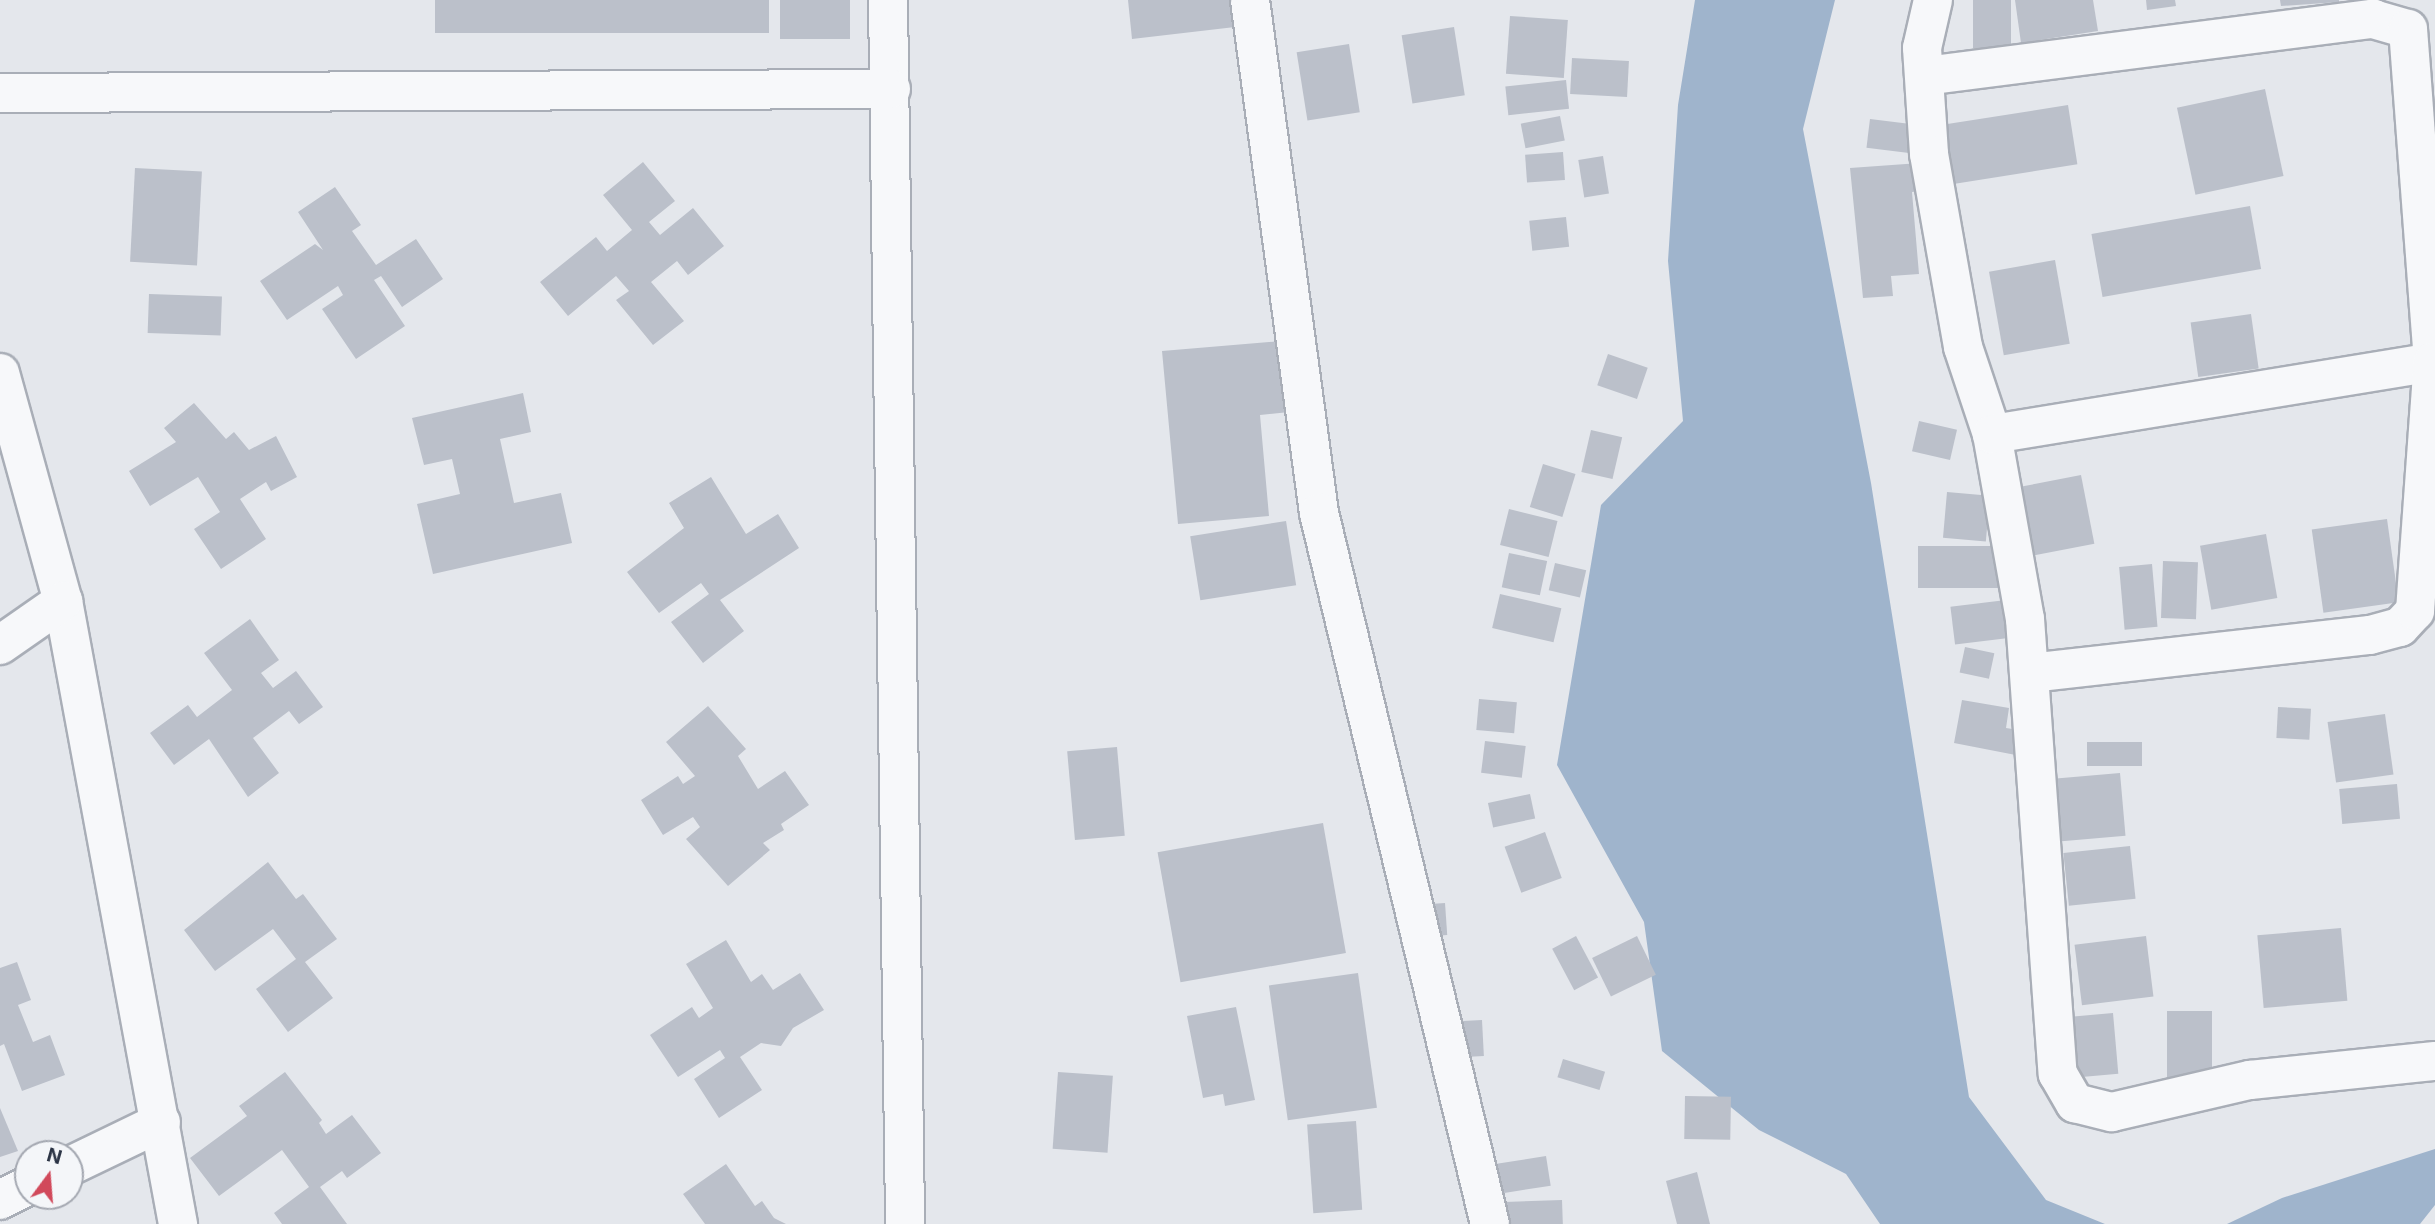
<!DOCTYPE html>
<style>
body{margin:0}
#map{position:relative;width:2435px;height:1224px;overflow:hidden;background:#e4e7ec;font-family:Inter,sans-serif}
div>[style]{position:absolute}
.water>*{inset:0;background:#9fb4cc}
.building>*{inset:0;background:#bbc0ca;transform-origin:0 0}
.roads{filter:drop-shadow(2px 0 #a9aeb7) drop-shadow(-2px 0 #a9aeb7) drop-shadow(0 2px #a9aeb7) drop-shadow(0 -2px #a9aeb7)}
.street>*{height:38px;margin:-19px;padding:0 19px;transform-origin:19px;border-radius:19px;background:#f7f8fa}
span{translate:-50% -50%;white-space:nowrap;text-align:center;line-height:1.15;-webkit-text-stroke:5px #f4f6f9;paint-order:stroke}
.north{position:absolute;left:14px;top:1140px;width:70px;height:70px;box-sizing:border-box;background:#f4f6f9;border:2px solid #a4a8b1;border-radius:50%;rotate:16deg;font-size:19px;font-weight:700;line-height:28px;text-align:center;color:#2b3445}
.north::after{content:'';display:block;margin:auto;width:24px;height:32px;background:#d1495b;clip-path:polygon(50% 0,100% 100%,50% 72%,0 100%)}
</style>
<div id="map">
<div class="water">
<i style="clip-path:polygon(1695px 0,1835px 0,1803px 129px,1871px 483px,1969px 1097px,2046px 1200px,2105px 1224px,1880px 1224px,1846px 1174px,1759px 1130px,1662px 1051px,1644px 922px,1557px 765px,1601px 505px,1683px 421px,1668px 261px,1678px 105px)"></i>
<i style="clip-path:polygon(2435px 1149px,2435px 1205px,2420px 1224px,2227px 1224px,2282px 1198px)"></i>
</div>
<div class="building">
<i style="left:435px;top:0;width:334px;height:33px"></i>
<i style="left:780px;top:0;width:70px;height:39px"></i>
<i style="clip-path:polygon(1128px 0,1232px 0,1235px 27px,1132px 39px)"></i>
<i style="left:1973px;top:0;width:38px;height:48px"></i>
<i style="clip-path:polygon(2015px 0,2093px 0,2098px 31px,2021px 43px)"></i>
<i style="clip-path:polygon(2146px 0,2175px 0,2176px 6px,2147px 10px)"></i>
<i style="clip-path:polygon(2280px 0,2339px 0,2339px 2px,2281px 6px)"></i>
<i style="left:1510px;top:16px;width:58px;height:58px;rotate:4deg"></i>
<i style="left:1454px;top:27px;width:69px;height:53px;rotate:81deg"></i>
<i style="left:1349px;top:44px;width:69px;height:53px;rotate:81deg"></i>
<i style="left:1572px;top:58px;width:57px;height:36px;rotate:3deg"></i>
<i style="left:1566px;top:80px;width:29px;height:61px;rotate:84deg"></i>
<i style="left:2265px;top:89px;width:89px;height:90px;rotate:78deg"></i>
<i style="left:2068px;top:105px;width:60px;height:127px;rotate:81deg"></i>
<i style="left:1560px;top:116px;width:25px;height:40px;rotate:79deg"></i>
<i style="left:1870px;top:119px;width:49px;height:29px;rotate:7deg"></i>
<i style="left:1563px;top:152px;width:28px;height:38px;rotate:86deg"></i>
<i style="left:1603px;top:156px;width:38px;height:25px;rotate:81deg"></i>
<i style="clip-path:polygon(643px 162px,675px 201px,649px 222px,660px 235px,693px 208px,724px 246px,688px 275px,677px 261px,651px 282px,684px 321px,653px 345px,616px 300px,629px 291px,616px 276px,568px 316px,540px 282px,596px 237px,607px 251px,632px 230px,603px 195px)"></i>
<i style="clip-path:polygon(1920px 163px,1922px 191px,1912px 192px,1919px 274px,1891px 276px,1893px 296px,1863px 298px,1850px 168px)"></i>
<i style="left:135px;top:168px;width:67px;height:94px;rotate:3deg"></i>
<i style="clip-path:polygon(335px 187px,361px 225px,352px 231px,376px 265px,416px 239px,443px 279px,402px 307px,381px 276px,374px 280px,405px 326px,356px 359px,322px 309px,343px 295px,338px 286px,287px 320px,260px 281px,315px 244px,323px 250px,298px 212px)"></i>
<i style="left:2250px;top:206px;width:64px;height:161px;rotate:80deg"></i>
<i style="left:1566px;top:217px;width:30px;height:37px;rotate:84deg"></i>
<i style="left:2055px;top:260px;width:85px;height:67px;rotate:80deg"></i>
<i style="left:149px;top:294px;width:73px;height:39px;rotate:2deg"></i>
<i style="left:2251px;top:314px;width:55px;height:61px;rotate:82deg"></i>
<i style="clip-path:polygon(1293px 340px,1299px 411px,1260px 415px,1269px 516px,1178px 524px,1162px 351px)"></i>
<i style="left:1608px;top:354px;width:42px;height:33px;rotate:19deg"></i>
<i style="clip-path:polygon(523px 393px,531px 432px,500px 439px,514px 503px,561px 493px,572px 543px,433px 574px,417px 504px,460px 494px,452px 459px,424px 465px,412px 418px)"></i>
<i style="clip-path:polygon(194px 403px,226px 439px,234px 432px,249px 450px,276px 436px,297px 477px,271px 491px,266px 482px,240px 499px,266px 539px,221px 569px,194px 529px,220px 512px,198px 477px,150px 506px,129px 471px,176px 442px,164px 428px)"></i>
<i style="left:1919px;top:421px;width:39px;height:31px;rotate:13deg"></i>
<i style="left:1591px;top:430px;width:32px;height:43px;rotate:13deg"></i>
<i style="left:1543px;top:464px;width:34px;height:45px;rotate:17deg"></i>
<i style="left:2081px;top:475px;width:70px;height:66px;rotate:79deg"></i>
<i style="clip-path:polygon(711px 477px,746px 534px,778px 514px,799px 548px,720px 600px,744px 631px,703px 663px,671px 622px,709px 594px,701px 583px,659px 613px,627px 572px,684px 528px,669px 503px)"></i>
<i style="left:1947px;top:492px;width:43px;height:46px;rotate:5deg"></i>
<i style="left:1509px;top:509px;width:50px;height:37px;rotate:14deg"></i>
<i style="left:2387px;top:519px;width:84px;height:76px;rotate:82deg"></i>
<i style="left:1286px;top:521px;width:65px;height:97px;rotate:81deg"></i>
<i style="left:2266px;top:534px;width:65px;height:67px;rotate:80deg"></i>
<i style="left:1918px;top:546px;width:85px;height:42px"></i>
<i style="left:1509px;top:553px;width:39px;height:35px;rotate:12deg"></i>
<i style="left:2163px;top:561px;width:35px;height:57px;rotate:2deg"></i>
<i style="left:1555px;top:563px;width:32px;height:28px;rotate:13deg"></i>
<i style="left:2152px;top:564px;width:63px;height:33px;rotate:85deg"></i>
<i style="left:1500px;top:594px;width:63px;height:35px;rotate:13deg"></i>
<i style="left:2006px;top:600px;width:38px;height:56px;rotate:83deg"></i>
<i style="clip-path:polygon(250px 619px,279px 660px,261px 673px,273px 688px,296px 671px,323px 707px,299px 724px,289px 711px,253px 738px,279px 773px,248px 797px,209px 739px,174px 765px,150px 733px,188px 705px,197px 717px,232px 690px,204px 653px)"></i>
<i style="left:1965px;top:647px;width:30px;height:26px;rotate:12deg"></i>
<i style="left:1479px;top:699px;width:38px;height:31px;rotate:5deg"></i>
<i style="clip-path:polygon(1962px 700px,2009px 708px,2006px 728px,2031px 732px,2026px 757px,1954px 743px)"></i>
<i style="clip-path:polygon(708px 706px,746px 749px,738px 756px,758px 789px,785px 771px,809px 805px,781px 824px,784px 830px,763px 843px,770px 850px,728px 886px,686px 839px,700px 827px,693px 817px,663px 835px,641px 800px,678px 776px,683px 784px,695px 776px,666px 742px)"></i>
<i style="left:2278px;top:707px;width:33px;height:31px;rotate:3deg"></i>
<i style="left:2385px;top:714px;width:61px;height:58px;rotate:82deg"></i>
<i style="left:1485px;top:741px;width:41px;height:32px;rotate:7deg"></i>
<i style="left:2087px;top:742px;width:55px;height:24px"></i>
<i style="left:1117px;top:747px;width:89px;height:50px;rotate:85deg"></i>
<i style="left:2120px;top:773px;width:63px;height:64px;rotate:85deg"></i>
<i style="left:2397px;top:784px;width:35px;height:58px;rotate:85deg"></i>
<i style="left:1530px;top:794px;width:25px;height:43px;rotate:78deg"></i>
<i style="left:1323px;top:823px;width:132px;height:168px;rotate:80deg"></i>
<i style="left:1545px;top:832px;width:49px;height:43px;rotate:70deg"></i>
<i style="left:2130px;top:846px;width:53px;height:67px;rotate:84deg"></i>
<i style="clip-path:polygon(268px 862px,296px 899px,303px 894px,337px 939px,305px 962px,333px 998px,288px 1032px,256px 989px,296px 959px,273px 929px,215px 971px,184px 930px)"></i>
<i style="left:1445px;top:903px;width:32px;height:22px;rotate:86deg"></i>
<i style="left:2341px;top:928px;width:73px;height:84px;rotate:85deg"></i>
<i style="left:1576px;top:936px;width:47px;height:27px;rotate:62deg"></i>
<i style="left:1637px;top:936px;width:43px;height:50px;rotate:64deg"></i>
<i style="left:2146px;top:936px;width:61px;height:72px;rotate:83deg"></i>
<i style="clip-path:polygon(726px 940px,751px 982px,762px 974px,773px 990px,800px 973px,824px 1010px,793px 1028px,781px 1046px,761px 1043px,740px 1057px,762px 1090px,719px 1118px,694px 1079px,725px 1058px,720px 1050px,678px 1077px,650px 1035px,692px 1007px,699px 1018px,713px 1008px,686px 964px)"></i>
<i style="clip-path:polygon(17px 962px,31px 1000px,18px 1005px,33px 1042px,50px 1035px,65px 1075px,22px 1091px,4px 1044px,0 1046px,0 968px)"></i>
<i style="left:1358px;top:973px;width:136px;height:90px;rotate:82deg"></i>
<i style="clip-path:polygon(1236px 1007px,1255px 1100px,1225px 1106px,1223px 1094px,1203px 1098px,1187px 1016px)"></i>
<i style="left:2167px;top:1011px;width:45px;height:67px"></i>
<i style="left:2113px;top:1013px;width:61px;height:48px;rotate:85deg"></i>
<i style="left:1482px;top:1020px;width:36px;height:24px;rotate:87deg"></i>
<i style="left:1563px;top:1059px;width:44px;height:19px;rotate:17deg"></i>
<i style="clip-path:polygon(285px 1072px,322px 1120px,319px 1123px,326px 1134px,352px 1115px,381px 1153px,347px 1178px,342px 1171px,320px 1187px,347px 1224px,282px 1224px,274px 1213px,309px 1187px,282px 1150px,219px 1196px,190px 1158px,247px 1116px,239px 1106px)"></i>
<i style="left:1058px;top:1072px;width:55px;height:77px;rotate:4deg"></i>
<i style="left:1685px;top:1096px;width:46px;height:43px;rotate:1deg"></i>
<i style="clip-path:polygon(0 1108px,18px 1151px,0 1157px)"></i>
<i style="left:1356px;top:1121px;width:89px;height:49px;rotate:86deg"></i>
<i style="left:1546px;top:1156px;width:30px;height:58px;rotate:81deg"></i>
<i style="clip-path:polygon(726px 1164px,755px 1206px,762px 1201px,774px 1218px,786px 1224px,705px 1224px,683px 1194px)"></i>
<i style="clip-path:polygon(1697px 1172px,1710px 1224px,1677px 1224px,1666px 1181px)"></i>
<i style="left:1562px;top:1200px;width:24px;height:58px;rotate:88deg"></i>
</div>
<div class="roads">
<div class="street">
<i style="left:888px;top:0;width:1224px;rotate:89.2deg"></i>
<i style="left:1250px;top:0;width:518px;rotate:82.34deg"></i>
<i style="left:1319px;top:513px;width:731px;rotate:76.48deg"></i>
<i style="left:1933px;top:0;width:49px;rotate:102.9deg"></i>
<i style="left:1922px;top:48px;width:106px;rotate:86.2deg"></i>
<i style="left:1929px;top:154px;width:196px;rotate:80deg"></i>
<i style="left:1963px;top:347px;width:92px;rotate:71.6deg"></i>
<i style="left:1992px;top:434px;width:188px;rotate:79.9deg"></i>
<i style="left:2025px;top:619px;width:456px;rotate:85.9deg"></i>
<i style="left:2058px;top:1074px;width:34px;rotate:60deg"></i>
<i style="left:2075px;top:1103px;width:38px;rotate:14deg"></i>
<i style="left:2112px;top:1112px;width:142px;rotate:-13.1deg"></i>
<i style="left:2250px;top:1080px;width:186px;rotate:-5.9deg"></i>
<i style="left:1925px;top:76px;width:452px;rotate:-7.3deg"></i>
<i style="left:2373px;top:19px;width:36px;rotate:16deg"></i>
<i style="left:2408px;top:29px;width:334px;rotate:85.7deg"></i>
<i style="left:2433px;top:362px;width:447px;rotate:170.7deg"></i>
<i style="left:0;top:93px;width:891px;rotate:-0.26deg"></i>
<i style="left:0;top:373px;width:237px;rotate:74.6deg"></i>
<i style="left:63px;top:601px;width:634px;rotate:79.54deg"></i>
<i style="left:0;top:645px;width:77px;rotate:-34.9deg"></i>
<i style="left:2030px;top:673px;width:342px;rotate:-6.4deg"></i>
<i style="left:2370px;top:635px;width:31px;rotate:-15deg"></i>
<i style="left:2400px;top:627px;width:22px;rotate:-47deg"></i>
<i style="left:2415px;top:611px;width:250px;rotate:-85.9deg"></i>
<i style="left:70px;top:1166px;width:101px;rotate:-25.8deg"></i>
<i style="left:0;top:1200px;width:31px;rotate:-27deg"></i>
</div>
</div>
<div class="north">N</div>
</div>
